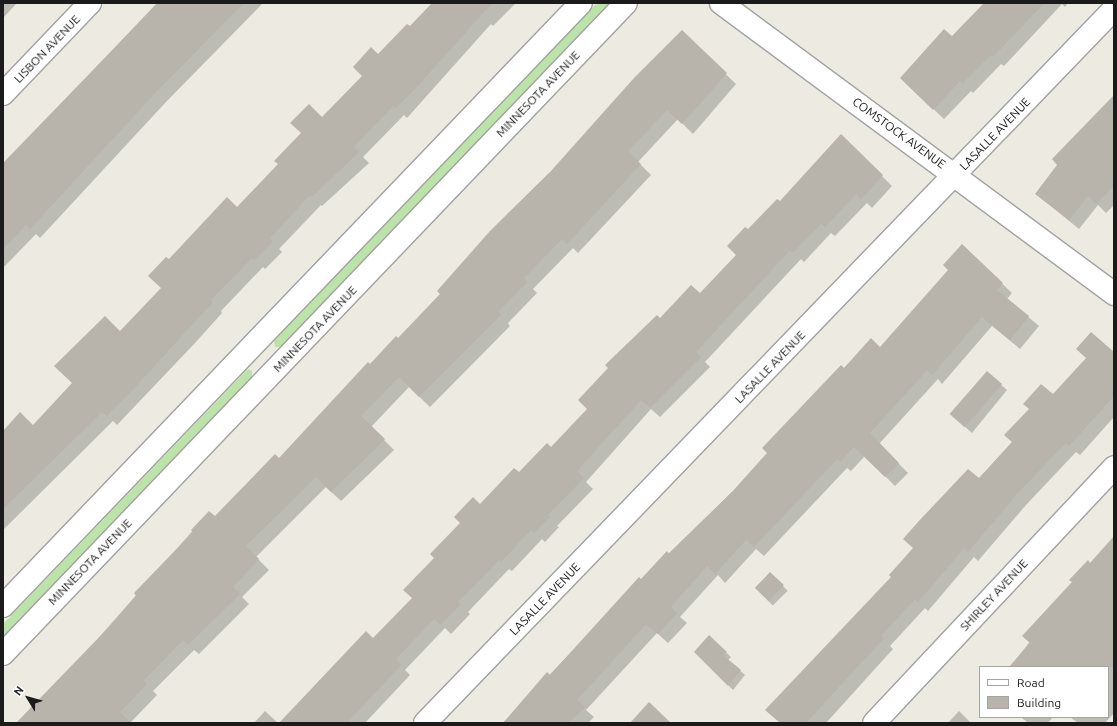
<!DOCTYPE html>
<style>
body{margin:0}
#map{position:relative;width:1117px;height:726px;overflow:hidden;background:#eceae1;font-family:Ubuntu,sans-serif}
div>[style]{position:absolute}
.grass>*{inset:0;background:#bce4a8}
.shadow>*{inset:0;background:#0003;transform-origin:0 0}
.building>*{inset:0;background:#b8b3ab;transform-origin:0 0}
.roads{filter:drop-shadow(1px 0 #a2a2a2) drop-shadow(-1px 0 #a2a2a2) drop-shadow(0 1px #a2a2a2) drop-shadow(0 -1px #a2a2a2)}
.street>*{height:22px;margin:-11px;padding:0 11px;transform-origin:11px;border-radius:11px;background:#fff}
span{translate:-50% -50%;white-space:nowrap;text-align:center;line-height:1.15;-webkit-text-stroke:4px #fff;paint-order:stroke}
.street-label{font-size:12px;color:#1b1b1b}
.frame{position:absolute;inset:0;border:4px solid #1b1b1b;pointer-events:none}
.legend{position:absolute;left:979px;top:666px;width:130px;height:52px;box-sizing:border-box;background:#fff;border:1px solid #a4a4a4;margin:0;padding:5px 7px;list-style:none;font-size:12px;color:#1b1b1b}
.legend li{display:flex;align-items:center;gap:8px;height:20px}
.legend b{width:20px;border:1px solid #a4a4a4}
.north{position:absolute;left:8px;top:678px;width:40px;height:40px;-webkit-text-stroke:3px #fff;paint-order:stroke;rotate:307deg;font-size:11px;font-weight:700;line-height:16px;text-align:center;color:#1b1b1b}
.north::after{content:'';display:block;margin:auto;width:14px;height:18px;background:#1b1b1b;clip-path:polygon(50% 0,100% 100%,50% 72%,0 100%)}
</style>
<div id="map">
<div class="grass">
<i style="clip-path:polygon(597px 3px,611px 3px,281px 347px,275px 347px,274px 341px)"></i>
<i style="clip-path:polygon(248px 369px,252px 371px,252px 378px,3px 639px,3px 624px)"></i>
</div>
<div class="shadow">
<i style="clip-path:polygon(3px 3px,17px 3px,3px 18px)"></i>
<i style="clip-path:polygon(157px 3px,263px 3px,166px 102px,40px 238px,36px 234px,3px 268px,3px 165px)"></i>
<i style="clip-path:polygon(433px 3px,516px 3px,493px 26px,491px 24px,407px 118px,404px 115px,363px 157px,369px 163px,322px 206px,321px 205px,279px 249px,282px 252px,265px 269px,263px 267px,221px 311px,222px 313px,195px 343px,117px 425px,113px 421px,3px 530px,3px 432px,33px 426px,162px 289px,169px 261px,237px 208px,363px 76px,378px 55px,410px 28px)"></i>
<i style="clip-path:polygon(985px 3px,1068px 3px,1065px 7px,1062px 4px,1004px 66px,1001px 64px,973px 93px,971px 91px,944px 119px,911px 88px)"></i>
<i style="clip-path:polygon(682px 32px,736px 84px,693px 134px,678px 119px,638px 162px,651px 175px,578px 253px,573px 248px,533px 289px,537px 293px,508px 323px,510px 326px,430px 407px,409px 387px,371px 427px,394px 450px,341px 501px,326px 487px,256px 557px,269px 570px,242px 597px,249px 604px,199px 654px,194px 650px,153px 691px,157px 695px,130px 723px,18px 723px,81px 658px,209px 512px,215px 518px,279px 459px,370px 365px,398px 340px)"></i>
<i style="clip-path:polygon(1114px 96px,1114px 205px,1106px 213px,1098px 205px,1079px 229px,1036px 194px)"></i>
<i style="clip-path:polygon(841px 136px,892px 186px,872px 208px,867px 203px,835px 236px,831px 233px,804px 262px,801px 259px,705px 362px,710px 367px,660px 417px,651px 409px,586px 482px,593px 489px,557px 526px,559px 527px,545px 542px,542px 539px,512px 571px,509px 569px,468px 612px,470px 614px,451px 634px,445px 628px,405px 670px,410px 675px,365px 723px,281px 723px,373px 639px,413px 598px,435px 558px,480px 505px,551px 448px,589px 409px,660px 319px,700px 295px,737px 255px,748px 231px,780px 202px)"></i>
<i style="clip-path:polygon(962px 246px,1012px 293px,1007px 299px,1039px 326px,1020px 349px,992px 326px,942px 384px,938px 379px,879px 444px,908px 473px,895px 486px,865px 456px,851px 471px,847px 468px,764px 556px,756px 549px,725px 583px,718px 575px,680px 617px,687px 623px,668px 643px,657px 633px,586px 710px,594px 717px,588px 723px,503px 723px,641px 580px,733px 491px,844px 369px,881px 348px,949px 270px)"></i>
<i style="clip-path:polygon(1114px 354px,1114px 417px,1080px 455px,1076px 452px,1026px 505px,978px 561px,974px 557px,928px 611px,925px 608px,890px 646px,893px 649px,826px 723px,781px 723px,892px 577px,1053px 396px)"></i>
<i style="clip-path:polygon(987px 373px,1007px 390px,972px 433px,956px 419px)"></i>
<i style="clip-path:polygon(1114px 538px,1114px 713px,1105px 723px,1078px 723px,1070px 717px,1108px 717px,1108px 667px,1010px 667px,1091px 564px)"></i>
<i style="left:770px;top:573px;width:25px;height:21px;rotate:45deg"></i>
<i style="clip-path:polygon(709px 637px,731px 657px,728px 660px,745px 675px,733px 690px,695px 652px)"></i>
<i style="clip-path:polygon(265px 711px,278px 723px,254px 723px)"></i>
<i style="clip-path:polygon(959px 711px,971px 723px,948px 723px)"></i>
<i style="clip-path:polygon(1021px 717px,1053px 717px,1048px 723px,1028px 723px)"></i>
</div>
<div class="building">
<i style="clip-path:polygon(158px 3px,244px 3px,156px 92px,30px 229px,26px 225px,3px 249px,3px 163px)"></i>
<i style="clip-path:polygon(432px 3px,492px 3px,415px 89px,396px 108px,393px 106px,354px 147px,359px 152px,312px 197px,310px 195px,270px 238px,273px 241px,254px 260px,252px 258px,211px 300px,213px 302px,137px 385px,107px 416px,102px 412px,3px 509px,3px 431px,20px 412px,33px 425px,72px 383px,54px 366px,105px 316px,120px 331px,161px 288px,148px 276px,166px 257px,169px 259px,227px 197px,237px 207px,278px 164px,274px 161px,301px 133px,290px 123px,309px 104px,322px 117px,362px 76px,353px 67px,371px 47px,378px 54px,407px 24px,410px 26px)"></i>
<i style="clip-path:polygon(984px 3px,1044px 3px,993px 57px,991px 55px,962px 84px,960px 81px,933px 110px,900px 78px,944px 29px,952px 36px)"></i>
<i style="clip-path:polygon(682px 30px,727px 73px,682px 124px,667px 110px,628px 151px,641px 164px,567px 244px,562px 239px,524px 278px,527px 282px,498px 312px,501px 315px,419px 397px,399px 377px,361px 416px,385px 439px,331px 492px,316px 477px,246px 546px,259px 559px,233px 587px,240px 594px,188px 645px,183px 640px,144px 680px,147px 684px,120px 712px,131px 723px,16px 723px,109px 627px,136px 596px,134px 593px,193px 532px,191px 530px,209px 511px,215px 516px,275px 454px,279px 458px,368px 362px,370px 364px,396px 336px,398px 338px,440px 294px,437px 291px,490px 231px,551px 171px,634px 78px)"></i>
<i style="clip-path:polygon(1114px 95px,1114px 186px,1096px 204px,1088px 196px,1069px 220px,1035px 194px,1057px 165px,1052px 159px)"></i>
<i style="clip-path:polygon(841px 134px,883px 175px,861px 199px,856px 194px,825px 227px,821px 224px,793px 253px,790px 250px,696px 352px,701px 357px,650px 408px,641px 400px,577px 471px,584px 478px,548px 515px,550px 517px,534px 533px,531px 530px,501px 562px,499px 560px,458px 602px,461px 604px,440px 625px,434px 619px,396px 659px,401px 665px,347px 723px,279px 723px,366px 631px,373px 638px,412px 598px,403px 590px,434px 558px,430px 554px,460px 523px,454px 517px,473px 497px,480px 504px,514px 468px,519px 472px,547px 443px,551px 447px,587px 409px,578px 400px,608px 368px,605px 365px,657px 315px,660px 318px,691px 285px,700px 293px,736px 255px,727px 246px,745px 227px,748px 229px,777px 199px,780px 201px)"></i>
<i style="clip-path:polygon(962px 244px,1003px 283px,997px 290px,1029px 316px,1010px 340px,982px 317px,932px 375px,927px 370px,890px 411px,870px 433px,899px 463px,885px 477px,854px 447px,840px 462px,837px 459px,754px 547px,746px 540px,715px 574px,707px 566px,671px 607px,677px 613px,658px 634px,646px 624px,577px 700px,585px 707px,569px 723px,503px 723px,547px 672px,550px 675px,639px 577px,641px 579px,667px 551px,669px 554px,733px 491px,767px 453px,762px 448px,841px 365px,844px 368px,871px 338px,880px 347px,948px 270px,943px 265px)"></i>
<i style="clip-path:polygon(1091px 332px,1114px 352px,1114px 396px,1069px 446px,1066px 443px,1016px 495px,968px 552px,964px 548px,918px 602px,915px 599px,881px 636px,884px 638px,806px 723px,780px 723px,765px 710px,891px 577px,889px 575px,913px 548px,903px 539px,918px 522px,968px 469px,979px 478px,1012px 442px,1004px 435px,1029px 409px,1023px 404px,1041px 384px,1053px 394px,1086px 358px,1076px 349px)"></i>
<i style="left:987px;top:371px;width:20px;height:57px;rotate:41deg"></i>
<i style="clip-path:polygon(1114px 536px,1114px 667px,1009px 667px,1030px 643px,1022px 636px,1072px 582px,1069px 580px,1088px 560px,1090px 563px)"></i>
<i style="left:770px;top:572px;width:19px;height:22px;rotate:43deg"></i>
<i style="clip-path:polygon(709px 635px,727px 652px,723px 655px,741px 670px,728px 686px,694px 652px)"></i>
<i style="clip-path:polygon(649px 702px,671px 723px,630px 723px)"></i>
</div>
<div class="roads">
<div class="street">
<i style="left:721px;top:3px;width:489px;rotate:36.5deg"></i>
<i style="left:3px;top:94px;width:126px;rotate:-46.3deg"></i>
<i style="left:3px;top:606px;width:835px;rotate:-46.21deg"></i>
<i style="left:3px;top:654px;width:901px;rotate:-46.26deg"></i>
<i style="left:425px;top:723px;width:992px;rotate:-46.02deg"></i>
<i style="left:874px;top:723px;width:351px;rotate:-46.8deg"></i>
</div>
</div>
<div class="street-label">
<span style="left:47px;top:49px;rotate:-46deg">LISBON AVENUE</span>
<span style="left:538px;top:94px;rotate:-46deg">MINNESOTA AVENUE</span>
<span style="left:899px;top:133px;rotate:36deg">COMSTOCK AVENUE</span>
<span style="left:995px;top:134px;rotate:-46deg">LASALLE AVENUE</span>
<span style="left:315px;top:329px;rotate:-46deg">MINNESOTA AVENUE</span>
<span style="left:770px;top:367px;rotate:-46deg">LASALLE AVENUE</span>
<span style="left:90px;top:562px;rotate:-46deg">MINNESOTA AVENUE</span>
<span style="left:994px;top:595px;rotate:-47deg">SHIRLEY AVENUE</span>
<span style="left:545px;top:599px;rotate:-46deg">LASALLE AVENUE</span>
</div>
<div class="frame"></div>
<ul class="legend">
<li><b style="height:5px;background:#fff"></b>Road</li>
<li><b style="height:11px;background:#b8b3ab"></b>Building</li>
</ul>
<div class="north">N</div>
</div>
